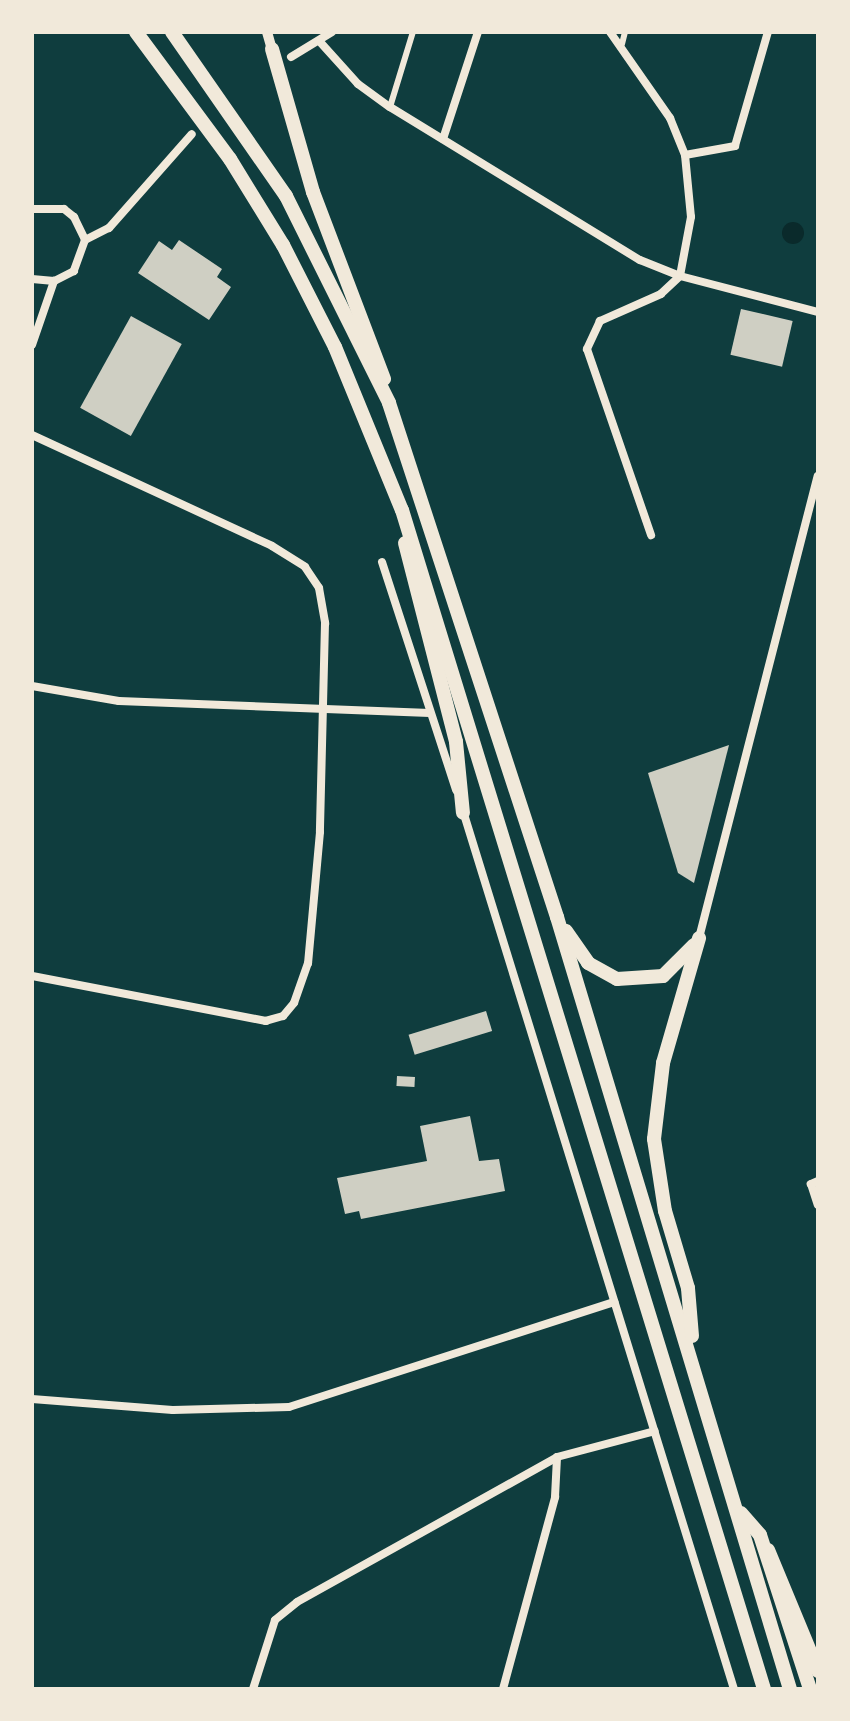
<!DOCTYPE html>
<style>
body{margin:0}
#map{position:relative;width:850px;height:1721px;overflow:hidden;background:#0f3d3e;font-family:"Fira Sans",sans-serif}
div>[style]{position:absolute}
.water>*{inset:0;background:#0a2a2b}
.round{border-radius:50%}
.building>*{inset:0;background:#cfcfc3;transform-origin:0 0}
.pedestrian>*{height:6px;margin:-3px;padding:0 3px;transform-origin:3px;border-radius:3px;background:#f1e9da}
.minor>*{height:8px;margin:-4px;padding:0 4px;transform-origin:4px;border-radius:4px;background:#f1e9da}
.tertiary>*{height:10px;margin:-5px;padding:0 5px;transform-origin:5px;border-radius:5px;background:#f1e9da}
.motorway>*{height:14px;margin:-7px;padding:0 7px;transform-origin:7px;border-radius:7px;background:#f1e9da}
span{translate:-50% -50%;white-space:nowrap;text-align:center;line-height:1.15;-webkit-text-stroke:6px #f1e9da;paint-order:stroke}
.frame{position:absolute;inset:0;border:34px solid #f1e9da;pointer-events:none}
</style>
<div id="map">
<div class="water">
<i class="round" style="left:782px;top:222px;width:22px;height:22px"></i>
</div>
<div class="building">
<i style="clip-path:polygon(179px 240px,222px 269px,217px 277px,231px 287px,209px 320px,138px 273px,159px 241px,172px 250px)"></i>
<i style="left:741px;top:309px;width:53px;height:47px;rotate:13deg"></i>
<i style="left:131px;top:316px;width:58px;height:105px;rotate:29deg"></i>
<i style="clip-path:polygon(729px 745px,694px 883px,678px 873px,648px 773px)"></i>
<i style="left:486px;top:1011px;width:21px;height:81px;rotate:73deg"></i>
<i style="left:397px;top:1076px;width:18px;height:10px;rotate:3deg"></i>
<i style="clip-path:polygon(470px 1116px,479px 1161px,499px 1159px,505px 1191px,361px 1219px,359px 1211px,345px 1214px,337px 1178px,427px 1161px,420px 1126px)"></i>
</div>
<div class="pedestrian">
<i style="left:622px;top:44px;width:12px;rotate:-76deg"></i>
<i style="left:390px;top:107px;width:78px;rotate:-73deg"></i>
</div>
<div class="minor">
<i style="left:610px;top:32px;width:105px;rotate:55.1deg"></i>
<i style="left:670px;top:118px;width:40px;rotate:68deg"></i>
<i style="left:685px;top:155px;width:62px;rotate:84.5deg"></i>
<i style="left:691px;top:217px;width:60px;rotate:100.6deg"></i>
<i style="left:680px;top:276px;width:26px;rotate:137deg"></i>
<i style="left:661px;top:294px;width:67px;rotate:156.1deg"></i>
<i style="left:600px;top:321px;width:31px;rotate:115deg"></i>
<i style="left:587px;top:349px;width:197px;rotate:71deg"></i>
<i style="left:321px;top:43px;width:55px;rotate:47.9deg"></i>
<i style="left:358px;top:84px;width:39px;rotate:36deg"></i>
<i style="left:390px;top:107px;width:293px;rotate:31.5deg"></i>
<i style="left:640px;top:260px;width:43px;rotate:21.8deg"></i>
<i style="left:680px;top:276px;width:143px;rotate:14.6deg"></i>
<i style="left:291px;top:57px;width:48px;rotate:-31.4deg"></i>
<i style="left:443px;top:139px;width:113px;rotate:-71.9deg"></i>
<i style="left:685px;top:155px;width:51px;rotate:-10.2deg"></i>
<i style="left:735px;top:146px;width:119px;rotate:-73.9deg"></i>
<i style="left:32px;top:209px;width:32px"></i>
<i style="left:64px;top:209px;width:13px;rotate:39deg"></i>
<i style="left:74px;top:217px;width:25px;rotate:64deg"></i>
<i style="left:85px;top:240px;width:33px;rotate:110deg"></i>
<i style="left:74px;top:271px;width:22px;rotate:153deg"></i>
<i style="left:54px;top:281px;width:22px;rotate:-175deg"></i>
<i style="left:85px;top:240px;width:27px;rotate:-27deg"></i>
<i style="left:109px;top:228px;width:125px;rotate:-48.6deg"></i>
<i style="left:32px;top:345px;width:68px;rotate:-71deg"></i>
<i style="left:32px;top:435px;width:264px;rotate:24.8deg"></i>
<i style="left:272px;top:546px;width:39px;rotate:32deg"></i>
<i style="left:305px;top:567px;width:25px;rotate:56deg"></i>
<i style="left:319px;top:588px;width:36px;rotate:80deg"></i>
<i style="left:325px;top:623px;width:209px;rotate:91.4deg"></i>
<i style="left:320px;top:832px;width:132px;rotate:95.2deg"></i>
<i style="left:308px;top:963px;width:42px;rotate:109.3deg"></i>
<i style="left:294px;top:1003px;width:17px;rotate:130deg"></i>
<i style="left:283px;top:1016px;width:18px;rotate:164deg"></i>
<i style="left:266px;top:1021px;width:238px;rotate:-169.1deg"></i>
<i style="left:382px;top:562px;width:240px;rotate:72deg"></i>
<i style="left:32px;top:686px;width:88px;rotate:9.8deg"></i>
<i style="left:119px;top:701px;width:311px;rotate:2.2deg"></i>
<i style="left:463px;top:811px;width:919px;rotate:72.85deg"></i>
<i style="left:699px;top:938px;width:477px;rotate:-75.6deg"></i>
<i style="left:818px;top:1181px;width:8px;rotate:157deg"></i>
<i style="left:811px;top:1184px;width:22px;rotate:72deg"></i>
<i style="left:32px;top:1399px;width:141px;rotate:4.5deg"></i>
<i style="left:173px;top:1410px;width:116px;rotate:-1.5deg"></i>
<i style="left:289px;top:1407px;width:342px;rotate:-17.9deg"></i>
<i style="left:253px;top:1689px;width:72px;rotate:-72.3deg"></i>
<i style="left:275px;top:1620px;width:28px;rotate:-39deg"></i>
<i style="left:297px;top:1602px;width:298px;rotate:-29.1deg"></i>
<i style="left:557px;top:1457px;width:101px;rotate:-14.9deg"></i>
<i style="left:503px;top:1689px;width:199px;rotate:-74.8deg"></i>
<i style="left:555px;top:1497px;width:40px;rotate:-87.1deg"></i>
</div>
<div class="tertiary">
<i style="left:267px;top:32px;width:18px;rotate:74deg"></i>
</div>
<div class="motorway">
<i style="left:136px;top:32px;width:158px;rotate:53.5deg"></i>
<i style="left:230px;top:159px;width:101px;rotate:58.4deg"></i>
<i style="left:283px;top:245px;width:114px;rotate:63deg"></i>
<i style="left:335px;top:347px;width:176px;rotate:67.7deg"></i>
<i style="left:402px;top:510px;width:1233px;rotate:72.93deg"></i>
<i style="left:172px;top:32px;width:200px;rotate:55.2deg"></i>
<i style="left:286px;top:196px;width:231px;rotate:63.5deg"></i>
<i style="left:389px;top:403px;width:541px;rotate:71.9deg"></i>
<i style="left:557px;top:917px;width:806px;rotate:73.21deg"></i>
<i style="left:272px;top:49px;width:149px;rotate:74deg"></i>
<i style="left:313px;top:192px;width:200px;rotate:69.2deg"></i>
<i style="left:405px;top:543px;width:205px;rotate:75.6deg"></i>
<i style="left:456px;top:742px;width:71px;rotate:84.4deg"></i>
<i style="left:566px;top:931px;width:39px;rotate:55deg"></i>
<i style="left:588px;top:963px;width:33px;rotate:29deg"></i>
<i style="left:617px;top:979px;width:46px;rotate:-3.7deg"></i>
<i style="left:663px;top:976px;width:44px;rotate:-45deg"></i>
<i style="left:692px;top:1336px;width:48px;rotate:-94.8deg"></i>
<i style="left:688px;top:1288px;width:80px;rotate:-106.6deg"></i>
<i style="left:665px;top:1211px;width:73px;rotate:-98.7deg"></i>
<i style="left:654px;top:1139px;width:77px;rotate:-83.2deg"></i>
<i style="left:663px;top:1063px;width:130px;rotate:-73.9deg"></i>
<i style="left:741px;top:1513px;width:29px;rotate:49deg"></i>
<i style="left:760px;top:1535px;width:162px;rotate:72deg"></i>
<i style="left:768px;top:1550px;width:131px;rotate:67.5deg"></i>
</div>
<div class="frame"></div>
</div>
